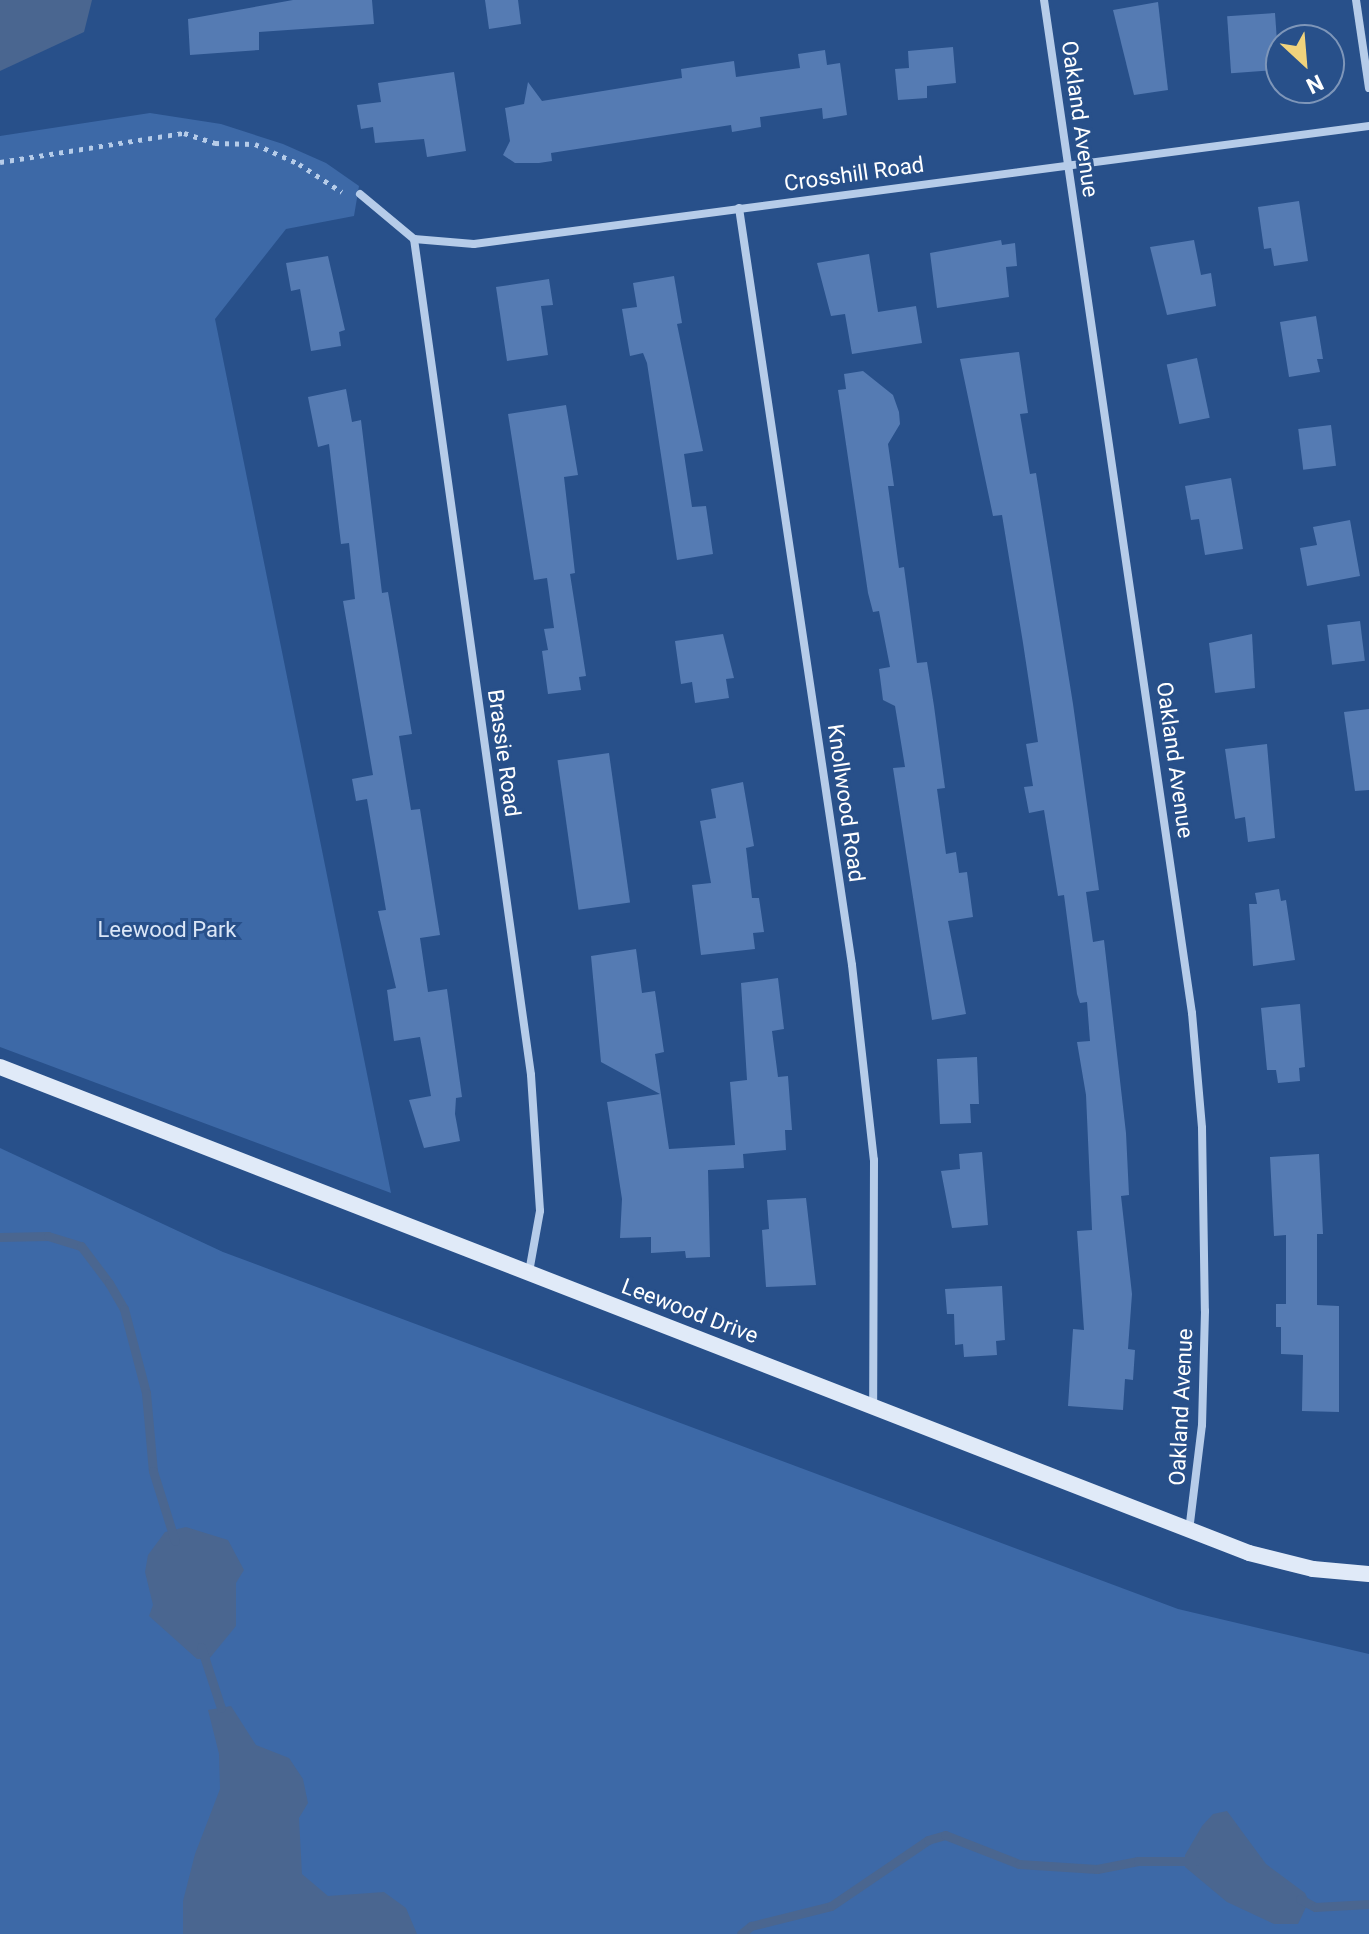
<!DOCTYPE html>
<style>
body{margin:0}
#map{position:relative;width:1369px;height:1934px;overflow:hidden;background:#28508a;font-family:Roboto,sans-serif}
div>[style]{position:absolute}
.green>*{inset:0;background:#3d69a7}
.water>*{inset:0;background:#4a6690}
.stream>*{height:9px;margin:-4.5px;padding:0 4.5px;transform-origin:4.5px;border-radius:4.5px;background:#4a6690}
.building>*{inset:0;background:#557bb3;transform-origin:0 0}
.path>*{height:5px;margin-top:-2.5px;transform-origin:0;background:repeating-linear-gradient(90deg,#b6cce9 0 4px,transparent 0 10px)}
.street>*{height:8px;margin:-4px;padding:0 4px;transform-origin:4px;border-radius:4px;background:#b6cce9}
.secondary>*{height:16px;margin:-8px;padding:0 8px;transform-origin:8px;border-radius:8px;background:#e0eaf8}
span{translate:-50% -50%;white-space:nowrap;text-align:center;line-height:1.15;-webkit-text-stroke:6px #28508a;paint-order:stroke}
.street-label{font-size:22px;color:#fff}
.park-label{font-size:22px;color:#dae6f7}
.north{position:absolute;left:1265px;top:24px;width:80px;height:80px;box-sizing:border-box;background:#28508a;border:2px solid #7e96b9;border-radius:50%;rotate:154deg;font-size:22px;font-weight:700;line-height:32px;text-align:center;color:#fff}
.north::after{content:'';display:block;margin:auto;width:28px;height:36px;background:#f1d37c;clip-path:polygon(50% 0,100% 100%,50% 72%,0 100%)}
</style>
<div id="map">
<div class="green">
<i style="clip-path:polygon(150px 113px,221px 124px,283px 144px,326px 163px,359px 186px,354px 216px,286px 229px,215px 319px,391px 1193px,0 1047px,0 136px)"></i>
<i style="clip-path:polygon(0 1148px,223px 1252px,1178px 1609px,1369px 1654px,1369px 1934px,0 1934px)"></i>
</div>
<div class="water">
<i style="clip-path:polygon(0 0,92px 0,84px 32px,0 71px)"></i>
<i style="clip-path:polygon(186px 1527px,228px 1540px,244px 1570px,236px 1583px,236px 1626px,209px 1659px,197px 1659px,149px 1616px,153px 1605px,145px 1572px,148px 1555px,165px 1532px)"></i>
<i style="clip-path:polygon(231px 1706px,256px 1745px,289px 1758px,303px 1779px,308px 1803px,299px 1818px,302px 1874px,328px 1896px,384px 1892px,406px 1908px,417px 1934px,183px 1934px,183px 1901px,195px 1854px,220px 1789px,219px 1754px,208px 1710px)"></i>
<i style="clip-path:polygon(1227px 1811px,1266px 1864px,1305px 1893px,1309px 1901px,1298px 1924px,1274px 1924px,1227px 1902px,1185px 1867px,1185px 1855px,1202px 1826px,1213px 1814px)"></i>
</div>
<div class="stream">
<i style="left:0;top:1237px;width:48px;rotate:-1.2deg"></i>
<i style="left:48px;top:1236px;width:34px;rotate:17deg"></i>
<i style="left:81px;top:1246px;width:46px;rotate:52.9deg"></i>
<i style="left:109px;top:1283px;width:30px;rotate:60deg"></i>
<i style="left:124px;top:1309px;width:87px;rotate:75.3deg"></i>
<i style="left:146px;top:1393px;width:78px;rotate:84.9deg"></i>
<i style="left:153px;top:1471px;width:73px;rotate:72.6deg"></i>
<i style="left:201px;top:1647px;width:64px;rotate:71.8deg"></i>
<i style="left:1300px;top:1899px;width:17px;rotate:28deg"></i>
<i style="left:1315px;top:1907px;width:54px;rotate:-3.2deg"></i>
<i style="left:741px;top:1934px;width:13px;rotate:-39deg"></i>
<i style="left:751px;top:1926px;width:82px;rotate:-14deg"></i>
<i style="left:831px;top:1906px;width:117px;rotate:-34.2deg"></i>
<i style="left:928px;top:1840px;width:18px;rotate:-16deg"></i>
<i style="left:945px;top:1835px;width:79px;rotate:21.4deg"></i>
<i style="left:1019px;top:1864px;width:78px;rotate:3.7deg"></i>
<i style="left:1097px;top:1869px;width:42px;rotate:-11deg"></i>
<i style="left:1138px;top:1861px;width:57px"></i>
</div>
<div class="building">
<i style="clip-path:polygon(293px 0,372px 0,374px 24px,259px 32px,259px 50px,190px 55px,188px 19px)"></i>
<i style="clip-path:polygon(485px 0,518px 0,521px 24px,489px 29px)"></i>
<i style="clip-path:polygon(1158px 2px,1168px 90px,1134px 95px,1113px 10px)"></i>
<i style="left:1275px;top:13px;width:57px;height:48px;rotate:86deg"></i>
<i style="clip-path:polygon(953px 47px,956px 83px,927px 86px,927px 98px,898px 100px,895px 69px,909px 68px,908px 51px)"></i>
<i style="clip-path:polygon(825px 50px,827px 65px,840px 63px,847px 115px,823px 119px,822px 108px,760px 117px,761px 127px,732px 132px,731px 125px,551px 153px,552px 161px,539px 163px,515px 163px,503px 155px,510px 141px,505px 108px,524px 104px,528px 82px,542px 101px,682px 78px,681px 69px,734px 61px,736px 77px,800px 68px,798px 54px)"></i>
<i style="clip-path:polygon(454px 72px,466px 151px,427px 157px,424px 139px,375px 143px,373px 127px,361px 129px,357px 105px,381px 102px,378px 83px)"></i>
<i style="clip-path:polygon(1299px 201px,1308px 261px,1274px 266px,1271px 248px,1264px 249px,1258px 207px)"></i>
<i style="clip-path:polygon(1001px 240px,1002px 245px,1015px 243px,1017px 266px,1006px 267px,1009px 297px,937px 308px,930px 253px)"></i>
<i style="clip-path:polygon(1194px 240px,1201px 275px,1211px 273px,1216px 306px,1167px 315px,1150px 247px)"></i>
<i style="clip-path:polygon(869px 254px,878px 312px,916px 306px,922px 343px,852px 354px,845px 314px,831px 316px,817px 263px)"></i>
<i style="clip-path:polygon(328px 256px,345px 330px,339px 332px,341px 346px,311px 351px,300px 289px,291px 291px,286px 263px)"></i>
<i style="clip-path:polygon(674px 276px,682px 323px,677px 324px,703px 451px,684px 454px,692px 507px,706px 506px,713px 554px,677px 560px,647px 363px,643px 353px,630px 356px,622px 309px,637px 307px,633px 283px)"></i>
<i style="clip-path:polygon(549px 279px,553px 305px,541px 306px,548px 355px,507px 361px,496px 287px)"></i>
<i style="clip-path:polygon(1316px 316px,1323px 359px,1317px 359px,1320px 372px,1289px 377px,1280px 322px)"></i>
<i style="clip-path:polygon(1019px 352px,1028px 413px,1020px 414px,1030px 474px,1036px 473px,1073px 704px,1099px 890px,1086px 892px,1093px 942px,1104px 940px,1126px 1133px,1129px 1195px,1121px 1196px,1132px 1294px,1128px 1349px,1135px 1350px,1133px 1380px,1125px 1379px,1123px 1410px,1068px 1406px,1073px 1329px,1084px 1330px,1077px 1231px,1092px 1230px,1086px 1095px,1077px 1042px,1090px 1041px,1087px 1002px,1080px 1003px,1077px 994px,1064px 895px,1058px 896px,1044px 810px,1029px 813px,1024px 787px,1033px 786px,1026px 744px,1038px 742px,1023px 643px,1002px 515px,993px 516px,960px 359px)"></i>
<i style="left:1197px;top:358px;width:61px;height:31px;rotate:78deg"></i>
<i style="clip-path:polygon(863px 371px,893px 395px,899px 412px,900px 424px,888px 444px,894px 486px,888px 486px,899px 568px,904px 567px,917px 663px,927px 662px,934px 706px,945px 788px,937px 789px,946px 854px,956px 852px,959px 873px,967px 872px,973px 917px,948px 921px,966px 1014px,932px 1020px,893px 768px,905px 767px,895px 706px,883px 700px,879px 669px,890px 667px,879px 611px,873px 612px,868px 593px,838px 390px,846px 389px,844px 374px)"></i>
<i style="clip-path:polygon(346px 389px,352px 422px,361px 420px,382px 593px,388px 592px,412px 734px,399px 736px,411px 810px,420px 809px,440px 935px,420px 938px,428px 992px,447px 989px,462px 1097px,456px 1098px,455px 1114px,460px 1141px,424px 1148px,409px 1100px,431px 1096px,420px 1037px,394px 1041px,387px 990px,396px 988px,378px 911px,386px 910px,367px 799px,356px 801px,352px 779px,373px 775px,343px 601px,355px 599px,349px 543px,341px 544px,329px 444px,318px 447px,308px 397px)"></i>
<i style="clip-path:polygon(566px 405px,578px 475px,564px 477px,575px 573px,570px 574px,586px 676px,579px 677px,581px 690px,548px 694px,542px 651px,548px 650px,544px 629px,554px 628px,547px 578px,534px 580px,508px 414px)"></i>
<i style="left:1331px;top:425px;width:41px;height:33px;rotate:83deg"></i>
<i style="clip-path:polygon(1231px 478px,1243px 549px,1205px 555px,1199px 519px,1191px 520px,1185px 486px)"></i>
<i style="clip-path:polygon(1350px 520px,1360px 576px,1307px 586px,1300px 548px,1317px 545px,1313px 527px)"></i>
<i style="left:1360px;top:621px;width:40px;height:33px;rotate:83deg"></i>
<i style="clip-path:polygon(723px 634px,734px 678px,726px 679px,729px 698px,695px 703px,692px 682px,681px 684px,675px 641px)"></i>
<i style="clip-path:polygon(1252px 634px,1255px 688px,1215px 693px,1209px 643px)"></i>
<i style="clip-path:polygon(1369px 709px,1369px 790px,1355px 791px,1344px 712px)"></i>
<i style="clip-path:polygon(1267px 744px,1275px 838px,1248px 842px,1245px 817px,1235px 819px,1225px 749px)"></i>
<i style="left:609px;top:753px;width:151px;height:52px;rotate:82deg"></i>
<i style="clip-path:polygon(743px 782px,754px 846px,746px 848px,752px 898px,759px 898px,764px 932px,753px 933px,755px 949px,701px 955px,692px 885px,711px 883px,700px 821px,716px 818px,711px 789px)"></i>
<i style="clip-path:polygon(1279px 889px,1281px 901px,1286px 900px,1295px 960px,1253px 966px,1249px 904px,1257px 904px,1255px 893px)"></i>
<i style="clip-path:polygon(636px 949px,642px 993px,655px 991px,664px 1052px,655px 1054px,669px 1149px,735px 1145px,730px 1082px,747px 1080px,741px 983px,778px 978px,784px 1029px,772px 1031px,778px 1077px,788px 1076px,792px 1130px,785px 1130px,786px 1150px,743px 1154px,744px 1168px,708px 1170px,710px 1257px,686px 1258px,685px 1251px,651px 1253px,651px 1237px,620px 1238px,622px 1199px,607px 1102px,660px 1094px,601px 1062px,591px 956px)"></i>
<i style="clip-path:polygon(1300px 1004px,1305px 1067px,1299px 1068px,1300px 1081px,1278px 1083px,1276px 1070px,1267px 1070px,1261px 1008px)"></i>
<i style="clip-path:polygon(977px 1057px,979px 1104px,970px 1104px,971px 1123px,940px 1124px,937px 1059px)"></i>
<i style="clip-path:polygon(982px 1152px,988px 1225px,952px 1228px,941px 1171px,960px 1169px,959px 1154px)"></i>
<i style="clip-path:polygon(1319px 1154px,1323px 1234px,1317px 1234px,1317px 1305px,1339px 1306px,1339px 1412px,1302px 1411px,1303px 1355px,1281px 1354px,1281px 1327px,1276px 1327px,1276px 1304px,1286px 1304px,1286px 1235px,1274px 1236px,1270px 1157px)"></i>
<i style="clip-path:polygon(806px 1198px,816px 1285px,766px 1287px,762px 1230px,769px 1229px,767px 1200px)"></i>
<i style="clip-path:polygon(1002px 1286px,1005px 1340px,996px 1341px,997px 1355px,964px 1357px,963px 1344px,955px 1345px,954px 1314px,947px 1314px,945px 1289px)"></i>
</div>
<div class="path">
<i style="left:0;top:162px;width:186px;rotate:-9deg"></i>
<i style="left:184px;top:133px;width:33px;rotate:18deg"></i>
<i style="left:215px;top:143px;width:40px;rotate:1.4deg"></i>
<i style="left:255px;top:144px;width:48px;rotate:24.4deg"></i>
<i style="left:299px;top:164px;width:51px;rotate:33.1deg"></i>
</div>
<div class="street">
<i style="left:1044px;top:0;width:1024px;rotate:81.69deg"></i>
<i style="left:1192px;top:1013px;width:115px;rotate:85deg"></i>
<i style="left:1202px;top:1128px;width:183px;rotate:89.1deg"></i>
<i style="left:1205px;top:1311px;width:114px;rotate:91.5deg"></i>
<i style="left:1202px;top:1425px;width:107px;rotate:97deg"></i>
<i style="left:1356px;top:0;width:89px;rotate:81.6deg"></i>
<i style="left:360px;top:194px;width:70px;rotate:39.8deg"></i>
<i style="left:414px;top:239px;width:60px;rotate:4.8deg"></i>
<i style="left:474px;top:244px;width:903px;rotate:-7.51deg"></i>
<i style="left:739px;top:208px;width:765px;rotate:81.51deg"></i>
<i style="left:852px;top:965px;width:196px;rotate:83.6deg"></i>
<i style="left:874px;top:1160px;width:245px;rotate:90.2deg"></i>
<i style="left:414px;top:239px;width:844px;rotate:82.03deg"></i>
<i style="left:531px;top:1075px;width:136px;rotate:86.2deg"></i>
<i style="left:540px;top:1211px;width:62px;rotate:100.2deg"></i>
</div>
<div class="secondary">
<i style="left:0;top:1067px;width:1340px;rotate:21.26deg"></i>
<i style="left:1249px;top:1553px;width:66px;rotate:14deg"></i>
<i style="left:1313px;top:1569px;width:56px;rotate:5.1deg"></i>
</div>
<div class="street-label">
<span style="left:1080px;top:119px;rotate:82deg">Oakland Avenue</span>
<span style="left:854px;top:174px;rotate:-8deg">Crosshill Road</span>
<span style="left:504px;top:753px;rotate:82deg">Brassie Road</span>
<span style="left:1175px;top:760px;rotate:82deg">Oakland Avenue</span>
<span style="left:846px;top:803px;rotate:82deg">Knollwood Road</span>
<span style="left:690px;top:1311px;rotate:21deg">Leewood Drive</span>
<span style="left:1181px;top:1407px;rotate:-87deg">Oakland Avenue</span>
</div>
<div class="park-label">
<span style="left:167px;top:930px">Leewood Park</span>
</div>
<div class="north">N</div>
</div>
